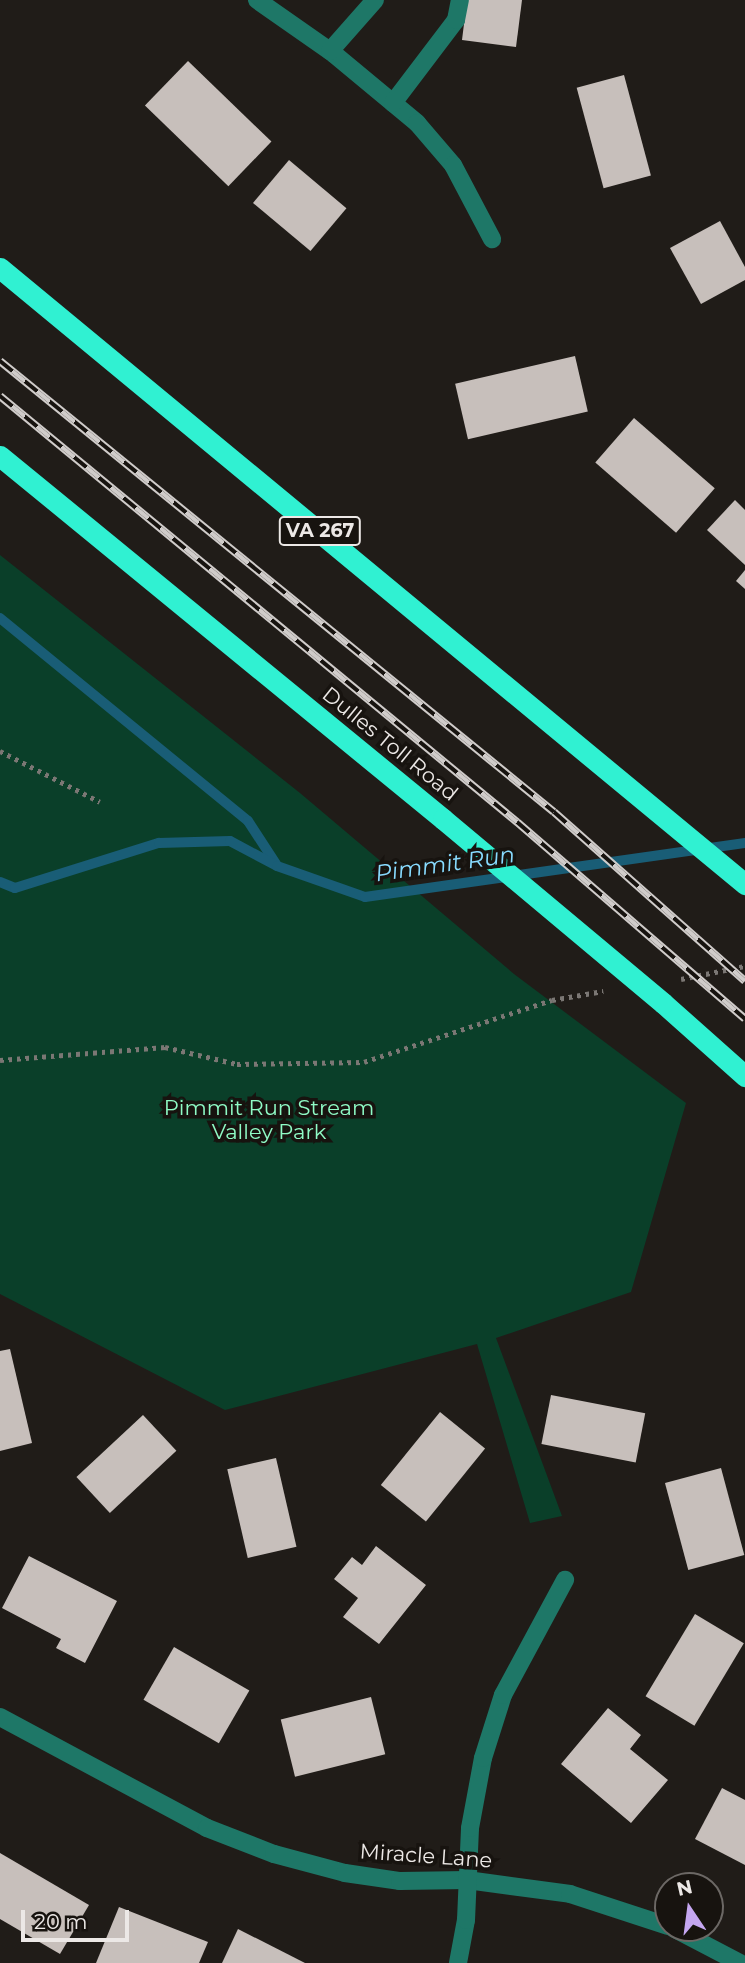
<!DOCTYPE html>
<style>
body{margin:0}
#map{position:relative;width:745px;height:1963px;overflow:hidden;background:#201c18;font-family:Montserrat,sans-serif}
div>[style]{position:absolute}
.green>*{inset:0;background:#0a3f29}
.stream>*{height:10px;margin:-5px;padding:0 5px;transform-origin:5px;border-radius:5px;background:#195d76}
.building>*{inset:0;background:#c7bfbb;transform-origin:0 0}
.path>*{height:4.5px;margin-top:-2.25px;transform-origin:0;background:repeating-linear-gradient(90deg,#7b7774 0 3.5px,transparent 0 8.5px)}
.minor>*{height:18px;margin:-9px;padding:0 9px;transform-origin:9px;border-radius:9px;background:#1e7767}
.highway>*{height:21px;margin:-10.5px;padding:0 10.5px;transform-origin:10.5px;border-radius:10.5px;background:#30f1d2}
.rail>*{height:8px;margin-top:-4px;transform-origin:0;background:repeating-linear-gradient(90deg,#17130f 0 16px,#d0ccca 0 32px);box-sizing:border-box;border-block:2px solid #d0ccca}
.highway-bridge>*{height:21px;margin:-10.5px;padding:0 10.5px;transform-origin:10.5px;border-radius:10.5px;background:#30f1d2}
span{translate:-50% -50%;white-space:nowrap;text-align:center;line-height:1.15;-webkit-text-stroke:7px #17130f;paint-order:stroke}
.shield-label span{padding:2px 5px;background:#17130f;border:2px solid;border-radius:5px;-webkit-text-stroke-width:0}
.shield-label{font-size:19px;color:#ece8e6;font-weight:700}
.street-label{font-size:21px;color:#ece8e6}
.park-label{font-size:21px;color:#8ffbc6}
.water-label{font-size:23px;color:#88dbff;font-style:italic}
.north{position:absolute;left:654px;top:1872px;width:70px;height:70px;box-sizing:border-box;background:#17130f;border:2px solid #6c6865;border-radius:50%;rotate:347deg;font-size:19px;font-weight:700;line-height:28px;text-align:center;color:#ece8e6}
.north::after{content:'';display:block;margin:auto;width:24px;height:32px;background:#c5a7f1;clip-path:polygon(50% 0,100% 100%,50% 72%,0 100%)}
.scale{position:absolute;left:21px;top:1910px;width:108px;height:32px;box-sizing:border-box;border:4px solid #ece8e6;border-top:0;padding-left:9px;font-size:21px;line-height:24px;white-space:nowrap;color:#ece8e6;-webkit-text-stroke:5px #17130f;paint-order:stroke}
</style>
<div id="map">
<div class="green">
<i style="clip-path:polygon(0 555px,300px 793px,514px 974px,686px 1103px,631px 1292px,496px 1338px,562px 1516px,530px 1523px,477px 1344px,225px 1410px,0 1294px)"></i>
</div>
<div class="stream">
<i style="left:0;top:618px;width:320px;rotate:39.3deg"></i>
<i style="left:248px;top:821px;width:51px;rotate:56.9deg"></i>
<i style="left:0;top:882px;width:16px;rotate:22deg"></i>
<i style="left:15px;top:888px;width:151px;rotate:-17.4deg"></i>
<i style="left:159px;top:843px;width:71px;rotate:-1.6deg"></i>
<i style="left:230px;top:841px;width:53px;rotate:28deg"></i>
<i style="left:277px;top:866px;width:93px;rotate:19.4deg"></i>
<i style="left:365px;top:897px;width:384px;rotate:-8.1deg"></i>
</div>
<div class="building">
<i style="clip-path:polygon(467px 0,522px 0,516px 47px,462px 40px)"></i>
<i style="left:188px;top:61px;width:116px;height:62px;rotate:44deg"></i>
<i style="left:624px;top:75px;width:104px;height:49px;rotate:75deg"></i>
<i style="left:289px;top:160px;width:75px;height:56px;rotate:40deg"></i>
<i style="clip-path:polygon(720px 221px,745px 267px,745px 280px,701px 304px,670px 248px)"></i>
<i style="left:575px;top:356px;width:57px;height:123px;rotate:77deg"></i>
<i style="left:634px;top:418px;width:107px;height:59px;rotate:41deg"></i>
<i style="clip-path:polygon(735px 500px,745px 510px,745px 565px,707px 530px)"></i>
<i style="clip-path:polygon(745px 570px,745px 589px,736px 581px)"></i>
<i style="clip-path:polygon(10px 1349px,32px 1443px,0 1451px,0 1351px)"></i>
<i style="left:551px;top:1395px;width:96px;height:50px;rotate:11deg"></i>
<i style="left:440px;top:1412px;width:58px;height:94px;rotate:39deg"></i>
<i style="left:143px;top:1415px;width:49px;height:91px;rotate:47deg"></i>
<i style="left:276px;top:1458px;width:91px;height:50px;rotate:77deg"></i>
<i style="left:721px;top:1468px;width:90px;height:58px;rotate:75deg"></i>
<i style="clip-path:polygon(376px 1546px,426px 1585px,379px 1644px,343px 1617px,358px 1598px,334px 1579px,352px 1557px,362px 1565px)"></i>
<i style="clip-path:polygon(29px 1556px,117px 1601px,85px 1663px,56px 1648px,61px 1639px,2px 1608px)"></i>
<i style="left:695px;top:1614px;width:57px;height:96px;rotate:31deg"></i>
<i style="left:174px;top:1647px;width:87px;height:61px;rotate:30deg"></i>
<i style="left:371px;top:1697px;width:59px;height:93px;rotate:76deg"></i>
<i style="clip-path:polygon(608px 1708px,641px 1735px,630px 1749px,668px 1780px,631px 1823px,561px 1764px)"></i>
<i style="clip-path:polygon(722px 1788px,745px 1800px,745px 1865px,695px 1839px)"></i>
<i style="clip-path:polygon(0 1853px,89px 1905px,60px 1954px,0 1919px)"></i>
<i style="clip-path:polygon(119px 1907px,208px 1942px,199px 1963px,96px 1963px)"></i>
<i style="clip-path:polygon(238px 1929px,305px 1963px,222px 1963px)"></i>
</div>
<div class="path">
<i style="left:0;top:751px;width:112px;rotate:27deg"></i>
<i style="left:681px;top:979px;width:65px;rotate:-11.5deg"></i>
<i style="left:0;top:1060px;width:166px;rotate:-4.5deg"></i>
<i style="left:165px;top:1047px;width:74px;rotate:13.3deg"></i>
<i style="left:237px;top:1064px;width:127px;rotate:-0.9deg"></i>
<i style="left:364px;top:1062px;width:198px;rotate:-18.3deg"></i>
<i style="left:552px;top:1000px;width:52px;rotate:-10deg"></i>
</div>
<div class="minor">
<i style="left:257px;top:0;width:94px;rotate:35deg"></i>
<i style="left:334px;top:54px;width:108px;rotate:39.7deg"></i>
<i style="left:417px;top:123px;width:55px;rotate:49.4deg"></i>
<i style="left:453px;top:165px;width:84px;rotate:62.2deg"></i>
<i style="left:330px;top:51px;width:68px;rotate:-48.6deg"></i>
<i style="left:393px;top:103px;width:104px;rotate:-52.8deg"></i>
<i style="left:456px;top:20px;width:20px;rotate:-79deg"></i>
<i style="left:0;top:1717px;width:235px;rotate:28.2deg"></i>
<i style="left:207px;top:1828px;width:72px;rotate:21.2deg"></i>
<i style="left:274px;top:1854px;width:73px;rotate:15deg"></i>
<i style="left:345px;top:1873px;width:56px;rotate:8.3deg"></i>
<i style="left:400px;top:1881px;width:67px;rotate:-0.9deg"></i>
<i style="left:467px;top:1880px;width:104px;rotate:7.7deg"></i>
<i style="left:570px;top:1894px;width:103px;rotate:18.1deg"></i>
<i style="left:673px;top:1928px;width:76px;rotate:27.6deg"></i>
<i style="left:458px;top:1963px;width:44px;rotate:-79.5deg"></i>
<i style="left:466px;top:1920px;width:92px;rotate:-87.5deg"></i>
<i style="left:470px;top:1828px;width:71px;rotate:-79.5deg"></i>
<i style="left:483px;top:1758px;width:66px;rotate:-72.4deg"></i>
<i style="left:503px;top:1695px;width:131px;rotate:-61.7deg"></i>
</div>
<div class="highway">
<i style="left:0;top:268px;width:967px;rotate:39.59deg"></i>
<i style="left:0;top:456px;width:573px;rotate:39.33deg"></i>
<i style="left:663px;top:1003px;width:110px;rotate:41.7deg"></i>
</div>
<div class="rail">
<i style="left:0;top:361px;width:714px;rotate:39.15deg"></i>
<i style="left:554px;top:812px;width:255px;rotate:41.5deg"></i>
<i style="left:0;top:396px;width:670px;rotate:39.49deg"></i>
<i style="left:517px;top:822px;width:301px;rotate:40.8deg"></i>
</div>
<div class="highway-bridge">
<i style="left:443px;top:819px;width:287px;rotate:39.9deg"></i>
</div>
<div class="shield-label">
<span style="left:320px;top:531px">VA 267</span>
</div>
<div class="street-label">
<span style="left:390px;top:744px;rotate:39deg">Dulles Toll Road</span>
<span style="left:426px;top:1856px;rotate:4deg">Miracle Lane</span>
</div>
<div class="park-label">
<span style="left:269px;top:1120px">Pimmit Run Stream<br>Valley Park</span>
</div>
<div class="water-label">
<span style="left:445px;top:864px;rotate:-8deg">Pimmit Run</span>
</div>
<div class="north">N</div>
<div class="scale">20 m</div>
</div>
